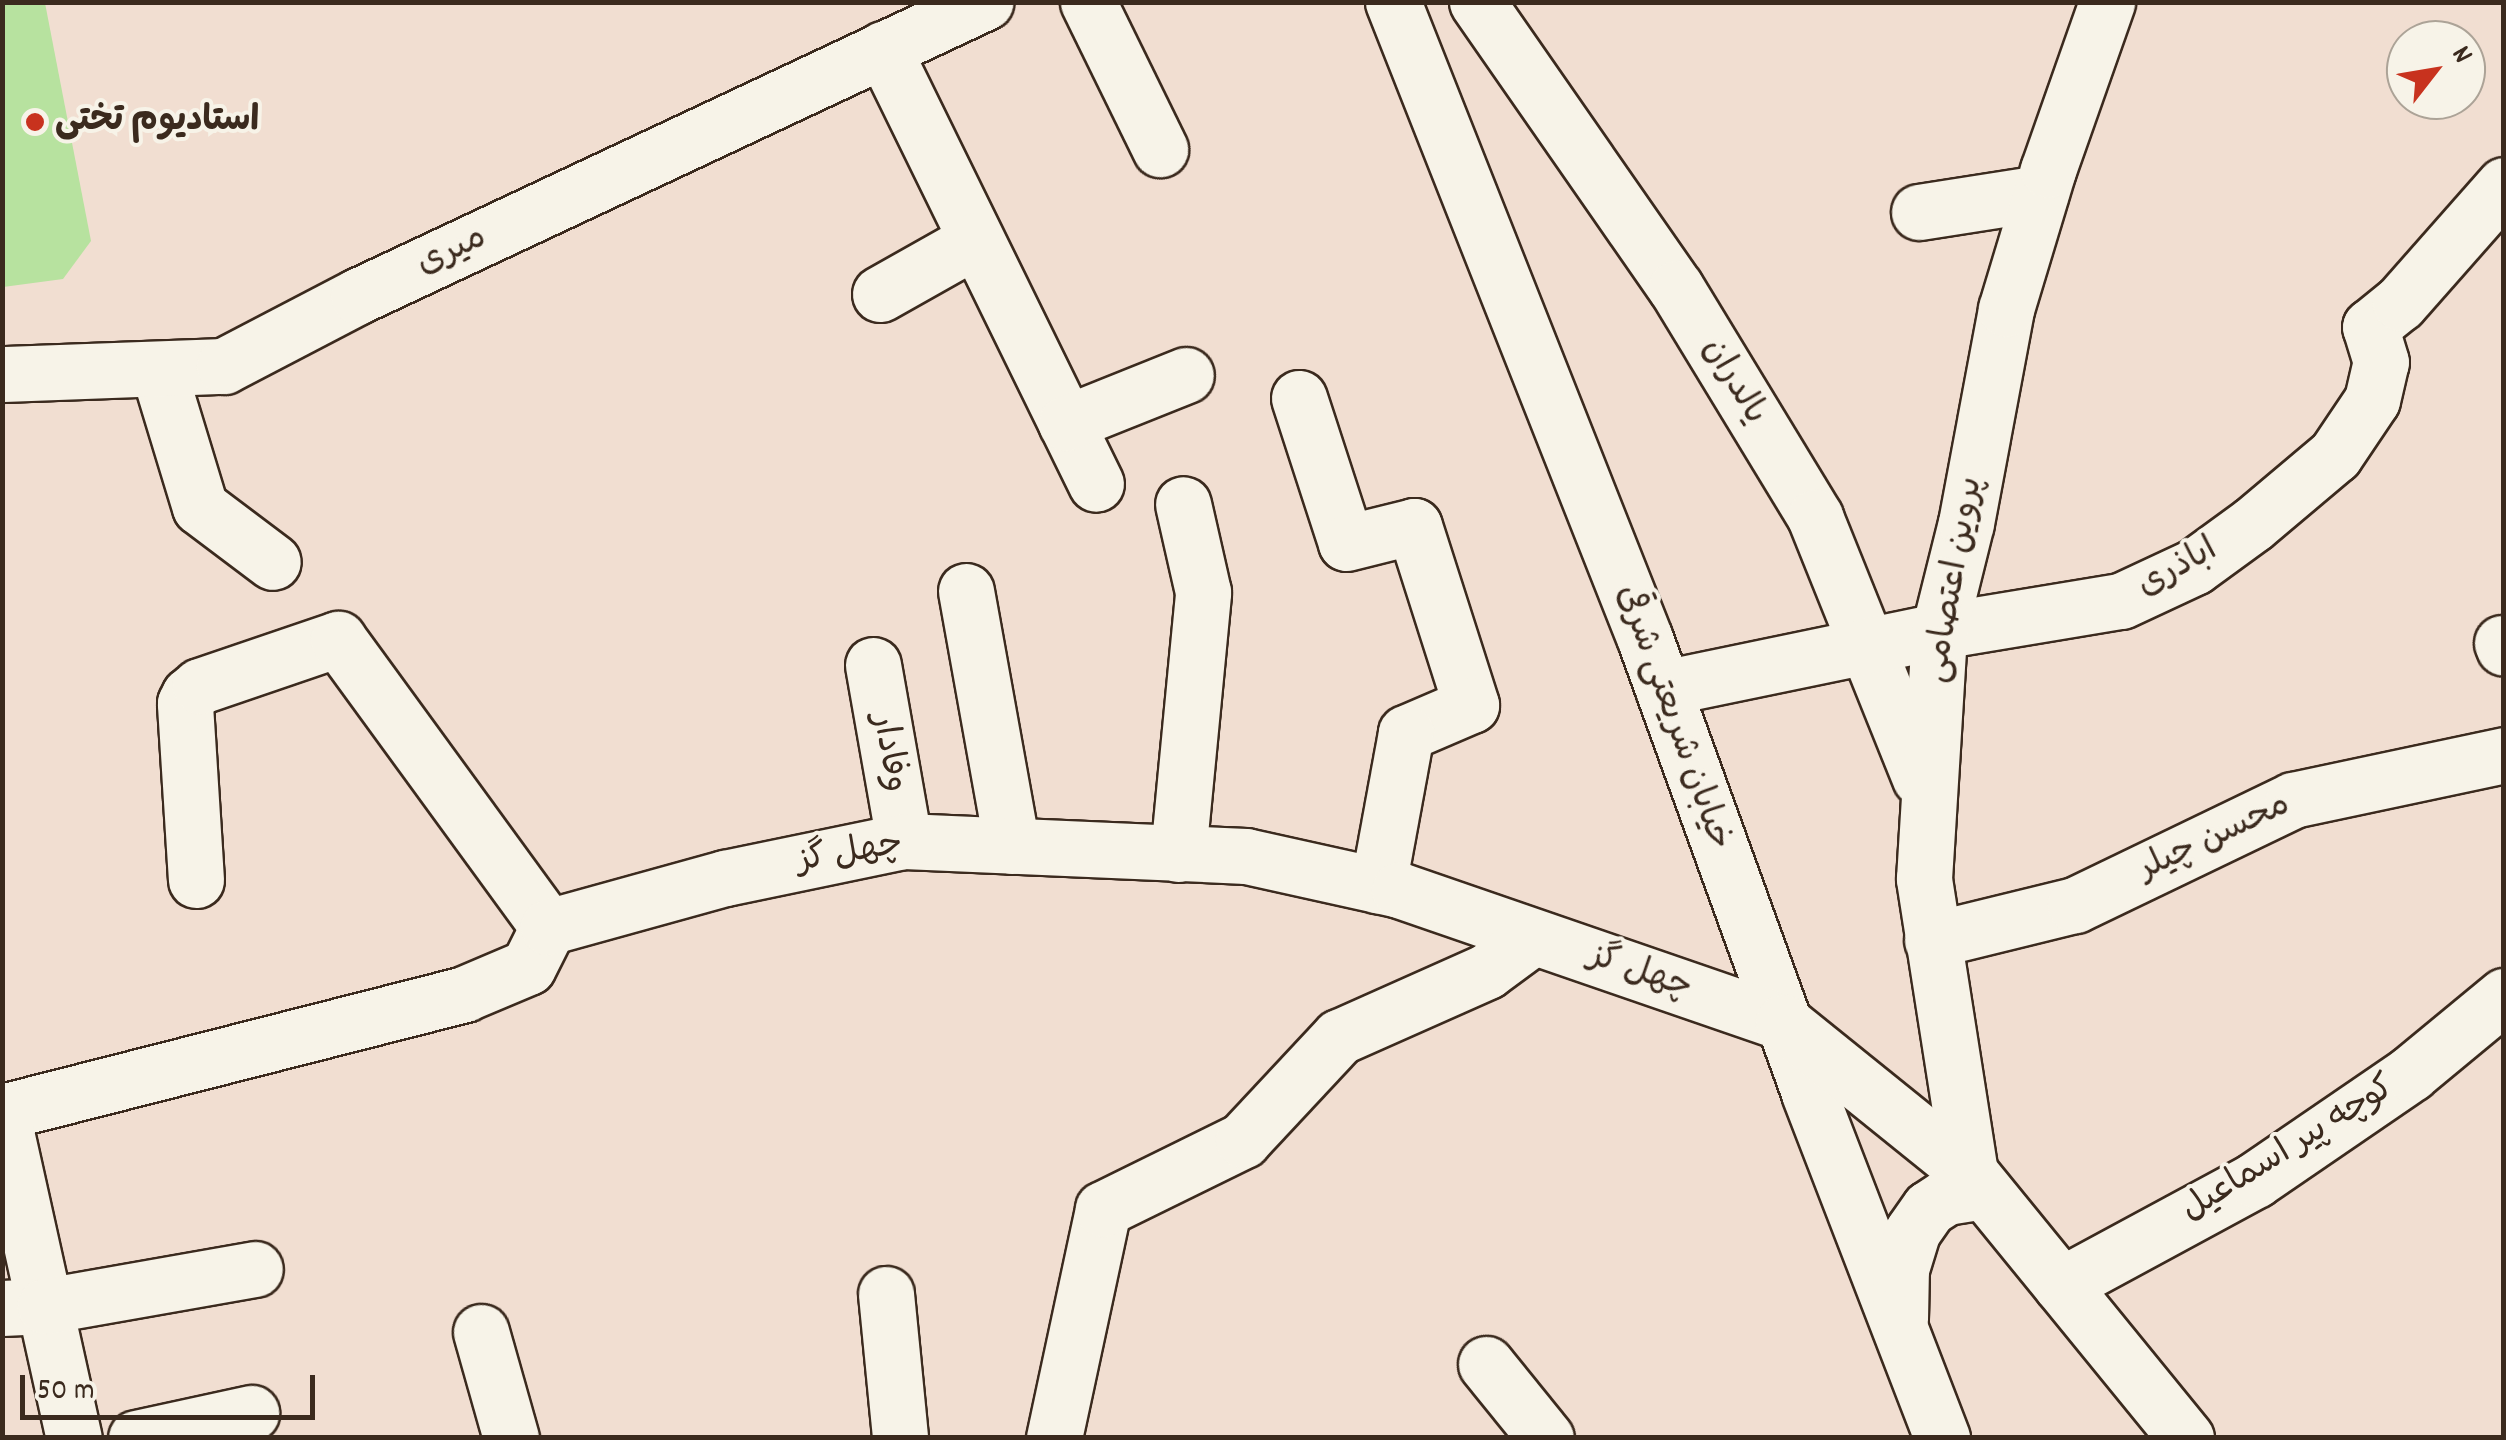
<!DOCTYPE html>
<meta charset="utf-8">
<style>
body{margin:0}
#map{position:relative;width:2506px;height:1440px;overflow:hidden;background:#f1ded1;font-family:Dekko,"Playpen Sans Arabic",sans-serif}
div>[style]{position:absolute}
.green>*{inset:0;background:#b7e29f}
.roads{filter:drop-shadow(2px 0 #3b2a1e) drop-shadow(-2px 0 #3b2a1e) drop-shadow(0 2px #3b2a1e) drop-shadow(0 -2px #3b2a1e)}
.minor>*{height:55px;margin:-27.5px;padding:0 27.5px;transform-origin:27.5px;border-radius:27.5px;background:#f7f3e8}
.dots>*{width:28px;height:28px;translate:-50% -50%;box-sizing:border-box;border:5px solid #f7f3e8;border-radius:50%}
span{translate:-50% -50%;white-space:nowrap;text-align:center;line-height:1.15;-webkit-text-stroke:8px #f7f3e8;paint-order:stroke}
.poi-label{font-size:35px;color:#3b2a1e;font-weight:700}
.left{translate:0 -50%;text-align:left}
.street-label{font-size:35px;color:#3b2a1e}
.frame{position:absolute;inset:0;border:5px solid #3b2a1e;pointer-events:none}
.north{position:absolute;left:2386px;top:20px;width:100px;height:100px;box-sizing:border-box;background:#f7f3e8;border:2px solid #aca397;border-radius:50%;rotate:59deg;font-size:28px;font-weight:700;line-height:40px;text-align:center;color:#3b2a1e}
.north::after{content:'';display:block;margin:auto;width:35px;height:45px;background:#c8321e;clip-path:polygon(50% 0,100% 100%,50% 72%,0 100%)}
.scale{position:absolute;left:20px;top:1375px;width:295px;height:45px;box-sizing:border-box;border:5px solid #3b2a1e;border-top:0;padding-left:12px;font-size:30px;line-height:35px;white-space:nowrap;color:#3b2a1e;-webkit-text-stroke:8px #f7f3e8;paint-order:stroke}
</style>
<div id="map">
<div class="green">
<i style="clip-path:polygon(2px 3px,45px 3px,91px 241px,63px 279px,3px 287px)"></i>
</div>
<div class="roads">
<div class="minor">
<i style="left:1088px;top:2px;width:164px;rotate:63.9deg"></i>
<i style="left:1393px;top:2px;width:685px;rotate:68.42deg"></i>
<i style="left:1645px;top:639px;width:483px;rotate:70.1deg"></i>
<i style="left:1809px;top:1093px;width:370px;rotate:68.9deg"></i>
<i style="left:1477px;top:2px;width:348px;rotate:55.2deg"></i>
<i style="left:1676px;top:288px;width:268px;rotate:58.7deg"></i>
<i style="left:1815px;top:517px;width:281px;rotate:68.1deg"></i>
<i style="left:883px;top:49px;width:484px;rotate:63.9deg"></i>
<i style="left:1919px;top:212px;width:123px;rotate:-8.9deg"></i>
<i style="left:880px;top:294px;width:110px;rotate:-29.4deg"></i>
<i style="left:158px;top:369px;width:144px;rotate:73.1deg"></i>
<i style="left:200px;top:507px;width:91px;rotate:37deg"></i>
<i style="left:2px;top:374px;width:222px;rotate:-2.1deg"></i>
<i style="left:224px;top:366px;width:151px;rotate:-27.6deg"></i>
<i style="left:358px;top:296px;width:693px;rotate:-25.12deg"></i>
<i style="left:1299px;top:398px;width:152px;rotate:72deg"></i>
<i style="left:1346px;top:543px;width:70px;rotate:-14deg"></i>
<i style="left:1414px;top:526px;width:188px;rotate:72.3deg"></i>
<i style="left:1471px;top:705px;width:71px;rotate:156.7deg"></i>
<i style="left:1406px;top:733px;width:155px;rotate:100.4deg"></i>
<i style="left:1066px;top:423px;width:129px;rotate:-21.8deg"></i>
<i style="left:966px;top:591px;width:259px;rotate:79.8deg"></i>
<i style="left:2502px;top:643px;width:5px;rotate:68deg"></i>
<i style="left:873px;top:665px;width:179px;rotate:80deg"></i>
<i style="left:1663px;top:688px;width:282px;rotate:-11.7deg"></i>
<i style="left:1939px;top:631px;width:184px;rotate:-9.4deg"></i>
<i style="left:2121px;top:601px;width:81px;rotate:-25deg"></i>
<i style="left:2194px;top:567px;width:73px;rotate:-36.1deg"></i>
<i style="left:2253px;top:524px;width:107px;rotate:-40.1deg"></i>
<i style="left:2335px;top:455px;width:66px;rotate:-56.1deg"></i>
<i style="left:2372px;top:400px;width:39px;rotate:-77deg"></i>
<i style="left:2381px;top:362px;width:37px;rotate:-107deg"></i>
<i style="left:2370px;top:327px;width:38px;rotate:-39deg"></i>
<i style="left:2400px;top:303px;width:157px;rotate:-48.6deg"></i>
<i style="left:1178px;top:854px;width:263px;rotate:-84.5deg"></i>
<i style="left:1203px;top:592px;width:90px;rotate:-102.8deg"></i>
<i style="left:196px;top:880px;width:177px;rotate:-93.6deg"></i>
<i style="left:185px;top:703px;width:9px;rotate:-63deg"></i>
<i style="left:189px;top:695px;width:14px;rotate:-39deg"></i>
<i style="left:200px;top:686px;width:146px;rotate:-18.8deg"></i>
<i style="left:338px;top:639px;width:356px;rotate:53.9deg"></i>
<i style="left:1932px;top:940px;width:147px;rotate:-13.8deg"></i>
<i style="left:2075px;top:905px;width:242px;rotate:-25.7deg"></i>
<i style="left:2293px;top:800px;width:216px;rotate:-12deg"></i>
<i style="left:2px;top:1112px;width:477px;rotate:-14.3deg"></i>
<i style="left:464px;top:994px;width:69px;rotate:-22.9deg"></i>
<i style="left:528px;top:967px;width:45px;rotate:-63.4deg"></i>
<i style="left:548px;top:927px;width:184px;rotate:-15.5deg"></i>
<i style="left:725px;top:878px;width:183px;rotate:-11.7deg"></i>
<i style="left:904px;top:841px;width:342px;rotate:2.5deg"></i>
<i style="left:1246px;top:856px;width:157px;rotate:12.5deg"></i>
<i style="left:1399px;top:890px;width:406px;rotate:19deg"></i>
<i style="left:1783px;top:1022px;width:240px;rotate:38.9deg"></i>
<i style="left:1970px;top:1173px;width:342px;rotate:50.8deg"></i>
<i style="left:2px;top:1114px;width:332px;rotate:77.5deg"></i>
<i style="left:1970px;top:1173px;width:298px;rotate:-98.9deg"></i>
<i style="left:1924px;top:879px;width:248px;rotate:-86.5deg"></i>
<i style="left:1939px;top:631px;width:111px;rotate:-76deg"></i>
<i style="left:1966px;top:523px;width:218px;rotate:-79.4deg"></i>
<i style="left:2006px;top:309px;width:145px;rotate:-73.2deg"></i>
<i style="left:2048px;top:170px;width:178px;rotate:-70.6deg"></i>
<i style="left:2061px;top:1285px;width:221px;rotate:-28.4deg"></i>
<i style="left:2255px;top:1180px;width:189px;rotate:-34.4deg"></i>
<i style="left:2411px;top:1073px;width:121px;rotate:-39.6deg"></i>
<i style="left:886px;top:1294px;width:145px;rotate:84.4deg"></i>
<i style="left:2px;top:1308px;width:43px;rotate:-2.7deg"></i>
<i style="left:45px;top:1306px;width:213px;rotate:-10deg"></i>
<i style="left:1900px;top:1319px;width:50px;rotate:-88.9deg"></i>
<i style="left:1901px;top:1269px;width:39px;rotate:-73deg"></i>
<i style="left:1912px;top:1232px;width:29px;rotate:-55deg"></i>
<i style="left:1929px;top:1208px;width:20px;rotate:-33deg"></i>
<i style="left:1946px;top:1197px;width:38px;rotate:-9deg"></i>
<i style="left:481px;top:1332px;width:110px;rotate:74.2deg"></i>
<i style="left:1486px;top:1364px;width:95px;rotate:51deg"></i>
<i style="left:136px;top:1438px;width:118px;rotate:-12.3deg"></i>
<i style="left:1054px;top:1438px;width:234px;rotate:-77.9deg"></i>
<i style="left:1103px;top:1209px;width:156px;rotate:-26.2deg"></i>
<i style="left:1243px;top:1140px;width:141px;rotate:-47deg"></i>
<i style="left:1339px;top:1037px;width:162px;rotate:-24deg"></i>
<i style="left:1487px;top:971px;width:57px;rotate:-36.5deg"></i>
</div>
</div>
<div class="dots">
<i style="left:35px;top:122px;background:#c8321e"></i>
</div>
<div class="poi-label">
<span class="left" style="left:55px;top:122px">استادیوم تختی</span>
</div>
<div class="street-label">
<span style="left:452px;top:252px;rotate:-25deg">میری</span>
<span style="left:1733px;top:382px;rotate:59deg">یالدران</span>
<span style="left:2178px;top:569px;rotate:-29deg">اباذری</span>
<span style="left:1955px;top:580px;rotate:-80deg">پروین اعتصامی</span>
<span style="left:1672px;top:718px;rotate:70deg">خیابان شریعتی شرقی</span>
<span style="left:888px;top:753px;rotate:80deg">وفادار</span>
<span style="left:2215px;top:838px;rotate:-25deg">محسن چیلر</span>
<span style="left:850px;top:854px;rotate:-10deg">چهل گز</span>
<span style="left:1640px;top:973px;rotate:19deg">چهل گز</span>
<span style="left:2289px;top:1150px;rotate:-32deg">کوچه پیر اسماعیل</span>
</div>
<div class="frame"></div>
<div class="north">N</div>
<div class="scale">50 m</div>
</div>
